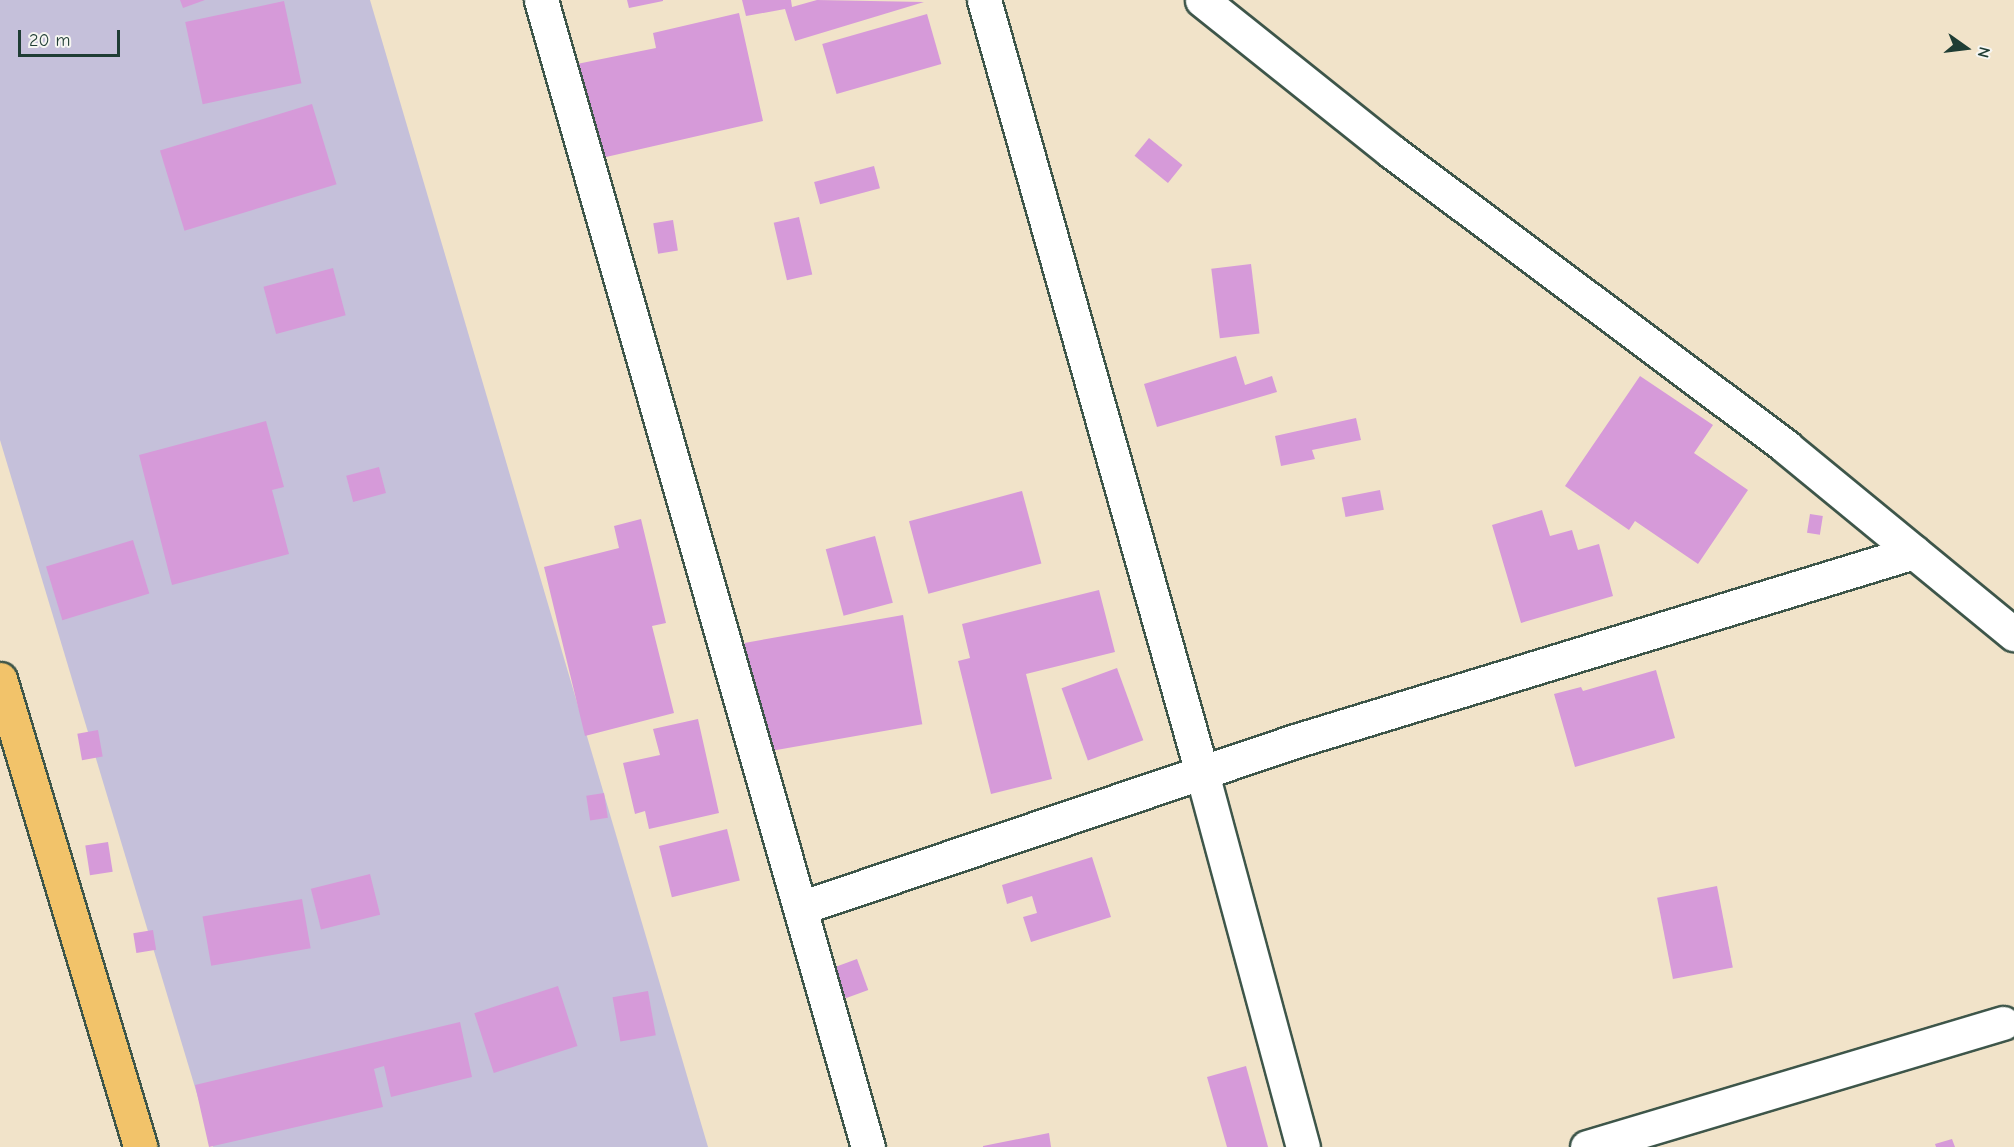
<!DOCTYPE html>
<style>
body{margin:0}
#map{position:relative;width:2014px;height:1147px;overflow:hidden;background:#f1e3c9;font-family:"Comic Neue",sans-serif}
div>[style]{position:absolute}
.industrial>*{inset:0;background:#c5c0da}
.building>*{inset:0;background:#d69ad9;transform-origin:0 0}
.roads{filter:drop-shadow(2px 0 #3e564a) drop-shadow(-2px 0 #3e564a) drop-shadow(0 2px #3e564a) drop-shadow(0 -2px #3e564a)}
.minor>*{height:33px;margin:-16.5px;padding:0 16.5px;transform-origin:16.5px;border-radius:16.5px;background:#fff}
.tertiary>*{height:33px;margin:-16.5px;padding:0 16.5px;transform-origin:16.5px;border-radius:16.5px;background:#fff}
.primary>*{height:33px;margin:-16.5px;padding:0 16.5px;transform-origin:16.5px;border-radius:16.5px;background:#f2c36a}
span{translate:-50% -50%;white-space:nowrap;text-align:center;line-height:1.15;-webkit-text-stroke:4.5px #f6f6f2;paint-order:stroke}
.north{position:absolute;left:1936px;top:18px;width:60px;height:60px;-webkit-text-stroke:4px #f6f6f2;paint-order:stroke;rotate:104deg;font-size:16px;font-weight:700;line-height:24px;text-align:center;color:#1f3d34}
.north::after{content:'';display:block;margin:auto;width:21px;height:27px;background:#1f3d34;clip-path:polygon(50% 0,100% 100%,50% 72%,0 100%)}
.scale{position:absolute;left:18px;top:30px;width:102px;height:27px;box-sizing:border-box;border:3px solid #1f3d34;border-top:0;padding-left:8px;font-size:18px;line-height:21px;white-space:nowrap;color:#1f3d34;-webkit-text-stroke:4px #f6f6f2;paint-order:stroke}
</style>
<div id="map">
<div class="industrial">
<i style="clip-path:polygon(0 0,370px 0,708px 1147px,213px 1147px,0 440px)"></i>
</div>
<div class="building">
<i style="clip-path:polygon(180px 0,205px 0,183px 8px)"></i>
<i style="clip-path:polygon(627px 0,663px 0,663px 1px,629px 8px)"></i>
<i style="clip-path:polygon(742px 0,791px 0,792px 7px,817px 0,924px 2px,795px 41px,785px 9px,746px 16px)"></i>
<i style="left:284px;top:1px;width:84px;height:101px;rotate:78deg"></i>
<i style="clip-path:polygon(739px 13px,763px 121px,593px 160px,572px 65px,656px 48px,653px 33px)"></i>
<i style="left:927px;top:14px;width:52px;height:109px;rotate:74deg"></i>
<i style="left:312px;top:104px;width:84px;height:159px;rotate:73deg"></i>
<i style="left:1149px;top:138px;width:43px;height:23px;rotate:39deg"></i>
<i style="left:874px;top:166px;width:23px;height:62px;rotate:75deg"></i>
<i style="left:799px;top:217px;width:59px;height:26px;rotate:77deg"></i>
<i style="left:673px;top:220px;width:31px;height:20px;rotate:81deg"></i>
<i style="left:1251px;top:264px;width:70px;height:40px;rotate:83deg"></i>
<i style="left:333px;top:268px;width:49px;height:72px;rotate:75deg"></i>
<i style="clip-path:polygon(1236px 356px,1245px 385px,1272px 376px,1277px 392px,1157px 427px,1144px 384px)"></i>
<i style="clip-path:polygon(1640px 376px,1713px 425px,1694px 453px,1748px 490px,1698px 564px,1635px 521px,1629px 530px,1565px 486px)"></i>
<i style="clip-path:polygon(1356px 418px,1361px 440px,1312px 450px,1315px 459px,1281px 466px,1275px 436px)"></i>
<i style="clip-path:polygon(266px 421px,284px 487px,272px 490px,289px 554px,172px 585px,139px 455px)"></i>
<i style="left:379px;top:467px;width:27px;height:34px;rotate:75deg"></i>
<i style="left:1380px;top:490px;width:20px;height:39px;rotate:79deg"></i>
<i style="left:1022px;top:491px;width:75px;height:117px;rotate:75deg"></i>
<i style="clip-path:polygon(1542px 510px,1550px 536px,1572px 530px,1578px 550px,1599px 544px,1613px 596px,1521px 623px,1492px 525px)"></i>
<i style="left:1810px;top:514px;width:13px;height:19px;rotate:9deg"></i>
<i style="clip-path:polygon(641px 519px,666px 623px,652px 626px,674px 713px,585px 736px,544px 567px,619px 548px,614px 526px)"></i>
<i style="left:875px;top:536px;width:69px;height:51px;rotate:75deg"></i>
<i style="left:133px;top:540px;width:56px;height:91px;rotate:73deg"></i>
<i style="clip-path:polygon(1099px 590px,1115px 652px,1026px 674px,1052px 779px,991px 794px,958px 661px,970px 658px,962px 624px)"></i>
<i style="left:903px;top:615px;width:111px;height:161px;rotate:80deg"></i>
<i style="left:1117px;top:668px;width:77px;height:59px;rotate:70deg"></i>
<i style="clip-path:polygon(1656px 670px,1675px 738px,1575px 767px,1554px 694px,1581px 687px,1583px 691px)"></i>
<i style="clip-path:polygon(698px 719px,719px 813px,649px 829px,645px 811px,635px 814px,623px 763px,660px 755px,653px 729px)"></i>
<i style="left:98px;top:730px;width:27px;height:21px;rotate:80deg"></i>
<i style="left:604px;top:793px;width:25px;height:18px;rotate:81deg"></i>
<i style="left:727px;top:829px;width:53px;height:70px;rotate:76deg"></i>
<i style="left:108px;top:842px;width:30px;height:23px;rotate:81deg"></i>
<i style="clip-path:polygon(1092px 857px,1111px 917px,1031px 942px,1023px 917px,1037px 913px,1032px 896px,1007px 904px,1002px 885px)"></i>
<i style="left:370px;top:874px;width:42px;height:61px;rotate:76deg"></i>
<i style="left:1717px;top:886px;width:83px;height:61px;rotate:79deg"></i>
<i style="left:302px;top:899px;width:50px;height:101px;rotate:80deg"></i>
<i style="left:153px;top:930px;width:20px;height:20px;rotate:81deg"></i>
<i style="left:857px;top:959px;width:33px;height:24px;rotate:70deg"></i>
<i style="left:558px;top:986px;width:63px;height:88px;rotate:72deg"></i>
<i style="left:648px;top:991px;width:45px;height:36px;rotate:80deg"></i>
<i style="clip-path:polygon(460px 1022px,472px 1077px,391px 1097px,384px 1066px,374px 1069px,383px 1107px,209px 1147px,195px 1085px)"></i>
<i style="clip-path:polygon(1246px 1066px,1268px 1147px,1227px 1147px,1207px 1077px)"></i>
<i style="clip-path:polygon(1049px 1133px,1051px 1147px,983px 1147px,983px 1146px)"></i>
<i style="clip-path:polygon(1952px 1139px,1955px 1147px,1936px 1147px,1935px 1144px)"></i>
</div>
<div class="roads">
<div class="minor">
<i style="left:541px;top:0;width:1193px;rotate:74.09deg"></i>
<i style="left:984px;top:0;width:803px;rotate:74.25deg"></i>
<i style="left:1202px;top:773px;width:387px;rotate:74.9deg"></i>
<i style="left:800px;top:908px;width:522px;rotate:-18.64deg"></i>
<i style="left:1295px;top:741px;width:647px;rotate:-16.98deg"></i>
<i style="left:1587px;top:1147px;width:434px;rotate:-16.6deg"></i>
</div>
<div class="tertiary">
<i style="left:1202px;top:0;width:242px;rotate:38.6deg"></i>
<i style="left:1391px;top:151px;width:494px;rotate:36.8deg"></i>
<i style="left:1786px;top:447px;width:295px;rotate:39.4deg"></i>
</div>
<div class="primary">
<i style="left:0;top:679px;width:488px;rotate:73.3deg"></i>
</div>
</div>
<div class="north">N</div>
<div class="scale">20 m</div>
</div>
